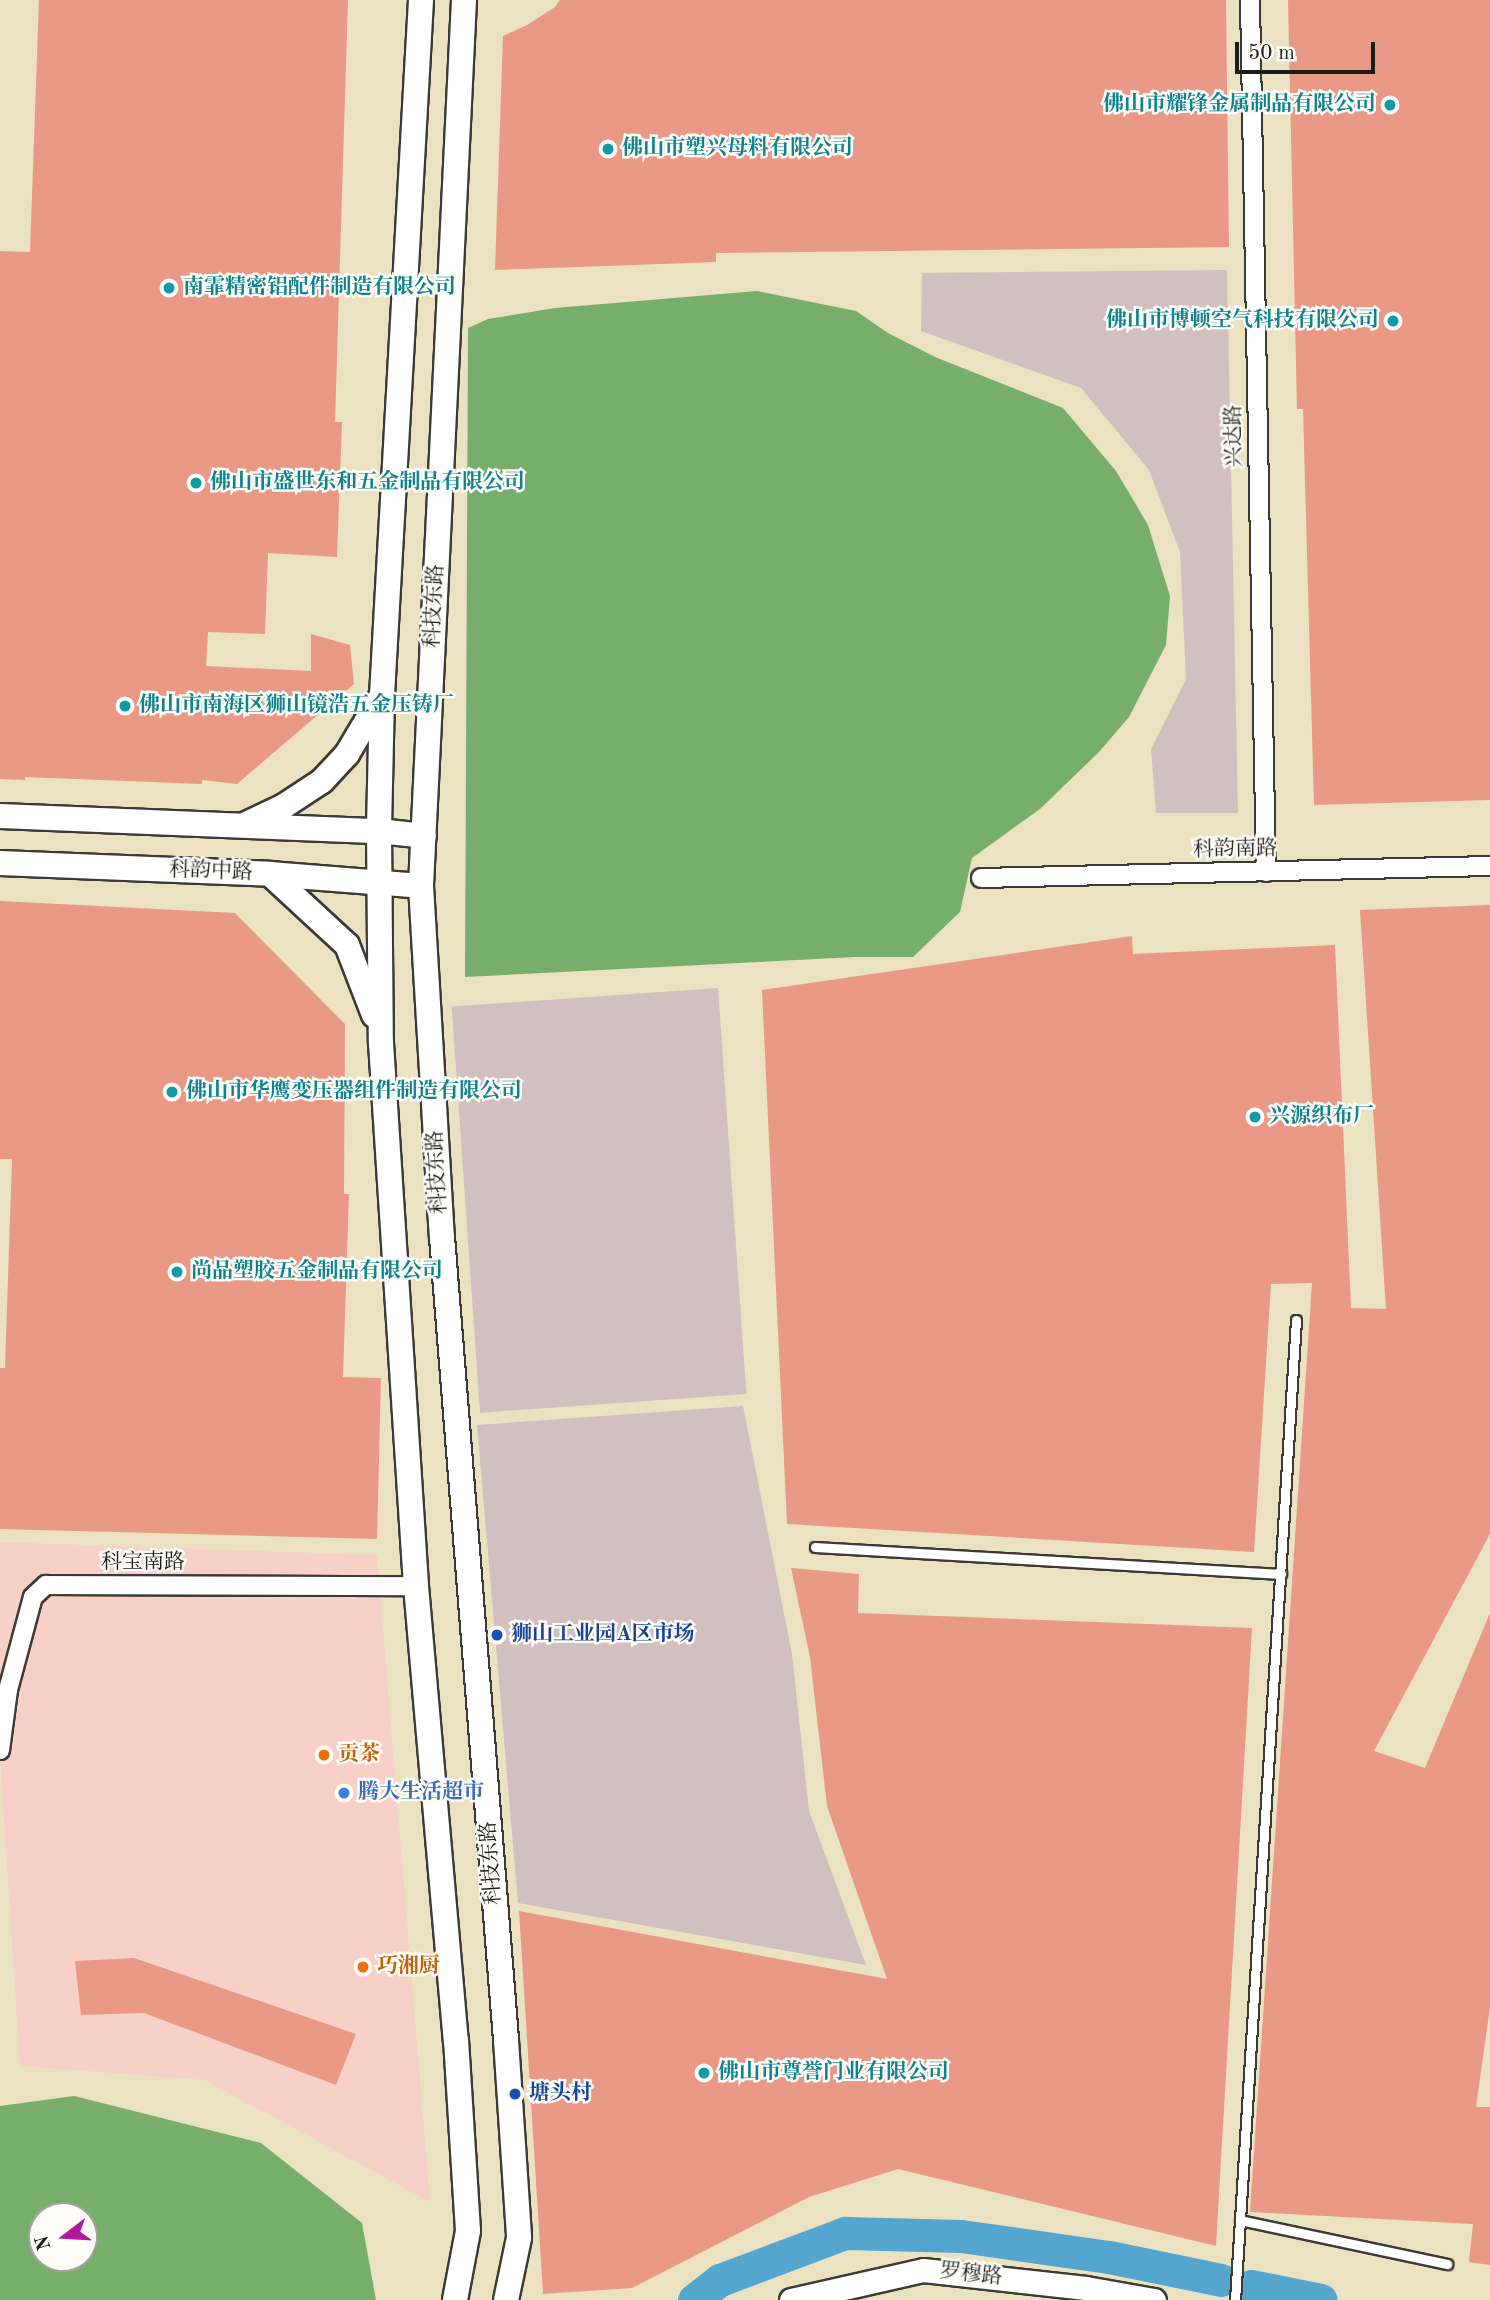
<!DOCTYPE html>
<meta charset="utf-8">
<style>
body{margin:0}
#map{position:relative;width:1490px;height:2300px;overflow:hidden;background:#ebe2c2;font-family:"Old Standard TT","Noto Serif SC",serif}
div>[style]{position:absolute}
.built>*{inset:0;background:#f7d1c7}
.industrial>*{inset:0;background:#d2bfc0;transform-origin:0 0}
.forest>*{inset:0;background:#78ae6b}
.river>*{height:33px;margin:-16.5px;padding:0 16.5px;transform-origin:16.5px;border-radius:16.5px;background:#54a6cf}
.building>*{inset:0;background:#e99985}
.roads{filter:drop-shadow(2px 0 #3b3a35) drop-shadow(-2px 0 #3b3a35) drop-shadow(0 2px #3b3a35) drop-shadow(0 -2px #3b3a35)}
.service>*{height:9px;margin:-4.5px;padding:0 4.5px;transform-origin:4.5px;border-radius:4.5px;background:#fff}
.minor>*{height:18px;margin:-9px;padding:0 9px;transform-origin:9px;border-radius:9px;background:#fff}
.tertiary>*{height:23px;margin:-11.5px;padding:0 11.5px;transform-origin:11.5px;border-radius:11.5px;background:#fff}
.secondary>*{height:24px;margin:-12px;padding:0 12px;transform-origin:12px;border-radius:12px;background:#fff}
.dots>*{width:19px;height:19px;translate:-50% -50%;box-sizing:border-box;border:4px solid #fdfcf7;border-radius:50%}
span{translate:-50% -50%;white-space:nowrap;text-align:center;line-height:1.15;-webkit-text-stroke:5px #fdfcf7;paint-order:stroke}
.culture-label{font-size:21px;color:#0d838f;font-weight:700}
.right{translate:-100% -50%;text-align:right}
.left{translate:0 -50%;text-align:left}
.street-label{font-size:21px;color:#1c1c1c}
.transit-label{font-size:21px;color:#164399;font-weight:700}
.food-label{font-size:21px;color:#c56008;font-weight:700}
.shop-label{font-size:21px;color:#366cbe;font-weight:700}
.north{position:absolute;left:28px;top:2202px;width:70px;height:70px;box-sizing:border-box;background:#fdfcf7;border:2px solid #a3a29f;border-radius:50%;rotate:253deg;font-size:19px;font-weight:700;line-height:28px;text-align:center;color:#1c1c1c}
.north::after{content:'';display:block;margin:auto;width:24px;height:32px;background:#b5179e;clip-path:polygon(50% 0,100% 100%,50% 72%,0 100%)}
.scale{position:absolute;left:1235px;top:42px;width:140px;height:32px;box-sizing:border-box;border:4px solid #1c1c1c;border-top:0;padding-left:9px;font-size:21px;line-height:24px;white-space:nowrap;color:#1c1c1c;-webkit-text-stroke:5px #fdfcf7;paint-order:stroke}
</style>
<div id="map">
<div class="built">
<i style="clip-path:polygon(0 1542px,377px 1555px,430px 2202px,205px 2080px,20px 2066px,0 1758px)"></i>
</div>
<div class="industrial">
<i style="clip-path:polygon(1227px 270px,1238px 813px,1156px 813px,1151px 749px,1186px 679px,1180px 552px,1149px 470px,1081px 388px,921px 331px,922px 273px)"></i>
<i style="left:718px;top:988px;width:407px;height:267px;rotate:86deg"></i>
<i style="clip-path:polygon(743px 1406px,792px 1654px,809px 1811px,866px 1965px,518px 1903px,477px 1425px)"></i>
</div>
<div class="forest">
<i style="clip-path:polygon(757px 291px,856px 311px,888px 333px,935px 357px,1063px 408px,1116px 471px,1148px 525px,1170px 596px,1166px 645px,1129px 717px,1099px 752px,1040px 809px,972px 858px,960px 912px,913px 957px,855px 957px,465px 977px,468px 328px,488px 319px,555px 308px)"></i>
<i style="clip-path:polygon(evenodd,74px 2096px,261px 2143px,362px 2223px,376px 2300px,0 2300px,0 2106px,74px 2096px,84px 2216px,84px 2258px,42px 2258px,42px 2216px,84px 2216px)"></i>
</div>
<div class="river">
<i style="left:1251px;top:2286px;width:71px;rotate:11.3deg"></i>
<i style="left:694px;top:2300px;width:33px;rotate:-38deg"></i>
<i style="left:720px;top:2280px;width:134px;rotate:-20.6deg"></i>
<i style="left:845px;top:2233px;width:116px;rotate:1.5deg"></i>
<i style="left:961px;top:2236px;width:149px;rotate:8.1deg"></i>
<i style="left:1109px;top:2257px;width:114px;rotate:11.6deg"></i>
</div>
<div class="building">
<i style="clip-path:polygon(39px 0,348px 0,335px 422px,342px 422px,337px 557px,268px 553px,265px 634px,208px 632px,206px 666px,311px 671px,311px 634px,350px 645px,354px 684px,237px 784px,202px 780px,202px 784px,25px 777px,25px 780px,0 779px,0 251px,30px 252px)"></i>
<i style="clip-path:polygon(560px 0,1226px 0,1229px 247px,716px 253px,716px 262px,495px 270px,503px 36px,527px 25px,555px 7px)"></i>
<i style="clip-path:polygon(1288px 0,1490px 0,1490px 800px,1314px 805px,1303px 409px,1297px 409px)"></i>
<i style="clip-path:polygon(0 901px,235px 913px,345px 1024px,344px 1194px,349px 1194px,343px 1377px,381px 1378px,377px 1539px,0 1529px,0 1368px,5px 1368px,12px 1159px,0 1159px)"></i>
<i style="clip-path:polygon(1490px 905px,1490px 1534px,1374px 1751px,1425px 1768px,1490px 1613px,1490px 2007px,1476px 2107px,1490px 2107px,1490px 2265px,1469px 2262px,1473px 2224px,1250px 2212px,1312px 1283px,1271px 1284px,1254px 1552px,787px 1524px,762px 990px,1132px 936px,1133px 954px,1335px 945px,1351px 1308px,1386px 1309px,1360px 910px)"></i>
<i style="clip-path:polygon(791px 1568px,859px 1574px,858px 1613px,1252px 1628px,1216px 2246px,898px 2169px,809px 2197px,632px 2288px,543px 2294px,519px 1911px,887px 1979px,827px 1806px,810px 1657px)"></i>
<i style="clip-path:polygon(134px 1958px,356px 2034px,336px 2085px,144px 2013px,81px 2015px,75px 1961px)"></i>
</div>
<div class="roads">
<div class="service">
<i style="left:815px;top:1547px;width:467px;rotate:3.3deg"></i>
<i style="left:1240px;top:2220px;width:212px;rotate:12deg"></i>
<i style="left:1235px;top:2300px;width:982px;rotate:-86.44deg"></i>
</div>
<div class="minor">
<i style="left:1250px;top:0;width:872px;rotate:88.95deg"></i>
<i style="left:981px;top:878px;width:509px;rotate:-1.35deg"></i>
<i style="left:0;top:1750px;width:61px;rotate:-82.4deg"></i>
<i style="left:8px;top:1690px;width:96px;rotate:-75deg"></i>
<i style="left:33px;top:1597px;width:18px;rotate:-43deg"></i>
<i style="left:46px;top:1585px;width:370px;rotate:0.2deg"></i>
</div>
<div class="tertiary">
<i style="left:791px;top:2300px;width:135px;rotate:-12.8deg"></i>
<i style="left:923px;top:2270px;width:164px;rotate:6.3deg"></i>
<i style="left:1086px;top:2288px;width:69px;rotate:10deg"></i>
</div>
<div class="secondary">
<i style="left:421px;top:0;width:697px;rotate:93.21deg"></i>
<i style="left:382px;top:696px;width:135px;rotate:91.3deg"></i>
<i style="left:379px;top:831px;width:212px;rotate:89.5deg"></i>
<i style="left:381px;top:1043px;width:544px;rotate:86.31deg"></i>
<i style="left:416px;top:1586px;width:456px;rotate:85deg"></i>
<i style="left:456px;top:2040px;width:191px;rotate:86.4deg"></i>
<i style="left:468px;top:2231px;width:70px;rotate:100.7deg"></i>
<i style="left:464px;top:0;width:887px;rotate:92.78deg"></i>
<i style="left:421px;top:886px;width:352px;rotate:86.6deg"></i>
<i style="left:442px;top:1237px;width:806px;rotate:85.44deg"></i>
<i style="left:506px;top:2040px;width:198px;rotate:86.2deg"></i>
<i style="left:519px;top:2238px;width:63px;rotate:101.8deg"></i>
<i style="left:0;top:816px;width:379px;rotate:2.3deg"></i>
<i style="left:379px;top:831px;width:45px;rotate:6.3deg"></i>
<i style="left:246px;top:824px;width:42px;rotate:-25.3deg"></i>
<i style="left:284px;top:806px;width:45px;rotate:-33.3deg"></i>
<i style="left:322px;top:781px;width:37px;rotate:-47deg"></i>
<i style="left:347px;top:754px;width:66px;rotate:-59.2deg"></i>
<i style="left:0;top:863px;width:270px;rotate:2.3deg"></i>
<i style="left:270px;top:874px;width:151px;rotate:4.5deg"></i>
<i style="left:270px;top:874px;width:105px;rotate:42.7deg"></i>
<i style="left:347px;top:945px;width:75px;rotate:68.9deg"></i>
</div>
</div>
<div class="dots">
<i style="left:1390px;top:105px;background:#0f9aa8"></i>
<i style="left:608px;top:149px;background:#0f9aa8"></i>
<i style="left:169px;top:288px;background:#0f9aa8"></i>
<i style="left:1393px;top:321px;background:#0f9aa8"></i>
<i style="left:196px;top:483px;background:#0f9aa8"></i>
<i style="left:125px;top:706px;background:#0f9aa8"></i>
<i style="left:172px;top:1092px;background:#0f9aa8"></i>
<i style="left:1255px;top:1117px;background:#0f9aa8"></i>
<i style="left:177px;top:1272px;background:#0f9aa8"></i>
<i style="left:497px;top:1635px;background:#1a4fb4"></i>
<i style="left:324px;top:1755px;background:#e8710a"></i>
<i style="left:344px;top:1793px;background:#3f7fe0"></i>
<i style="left:363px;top:1967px;background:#e8710a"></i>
<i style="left:704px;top:2073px;background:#0f9aa8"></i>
<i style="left:515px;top:2094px;background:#1a4fb4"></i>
</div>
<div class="culture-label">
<span class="right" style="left:1376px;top:105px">佛山市耀锋金属制品有限公司</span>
<span class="left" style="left:622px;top:149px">佛山市塑兴母料有限公司</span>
<span class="left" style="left:183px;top:288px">南霏精密铝配件制造有限公司</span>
<span class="right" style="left:1379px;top:321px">佛山市博顿空气科技有限公司</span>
<span class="left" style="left:210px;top:483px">佛山市盛世东和五金制品有限公司</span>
<span class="left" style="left:139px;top:706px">佛山市南海区狮山镜浩五金压铸厂</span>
<span class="left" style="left:186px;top:1092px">佛山市华鹰变压器组件制造有限公司</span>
<span class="left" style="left:1269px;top:1117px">兴源织布厂</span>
<span class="left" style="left:191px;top:1272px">尚品塑胶五金制品有限公司</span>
<span class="left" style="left:718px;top:2073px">佛山市尊誉门业有限公司</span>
</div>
<div class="street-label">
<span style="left:1235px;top:436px;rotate:-91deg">兴达路</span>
<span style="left:435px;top:606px;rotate:-87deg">科技东路</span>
<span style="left:1235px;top:850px;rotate:-1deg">科韵南路</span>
<span style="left:211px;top:872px;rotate:2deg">科韵中路</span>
<span style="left:438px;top:1172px;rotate:-93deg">科技东路</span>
<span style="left:143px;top:1563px">科宝南路</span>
<span style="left:492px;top:1863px;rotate:-94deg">科技东路</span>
<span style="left:971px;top:2275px;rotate:6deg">罗穆路</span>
</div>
<div class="transit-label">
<span class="left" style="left:511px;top:1635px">狮山工业园A区市场</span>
<span class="left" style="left:529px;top:2094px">塘头村</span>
</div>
<div class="food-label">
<span class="left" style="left:338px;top:1755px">贡茶</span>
<span class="left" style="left:377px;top:1967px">巧湘厨</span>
</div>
<div class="shop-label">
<span class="left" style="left:358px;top:1793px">腾大生活超市</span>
</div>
<div class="north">N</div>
<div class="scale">50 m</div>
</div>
